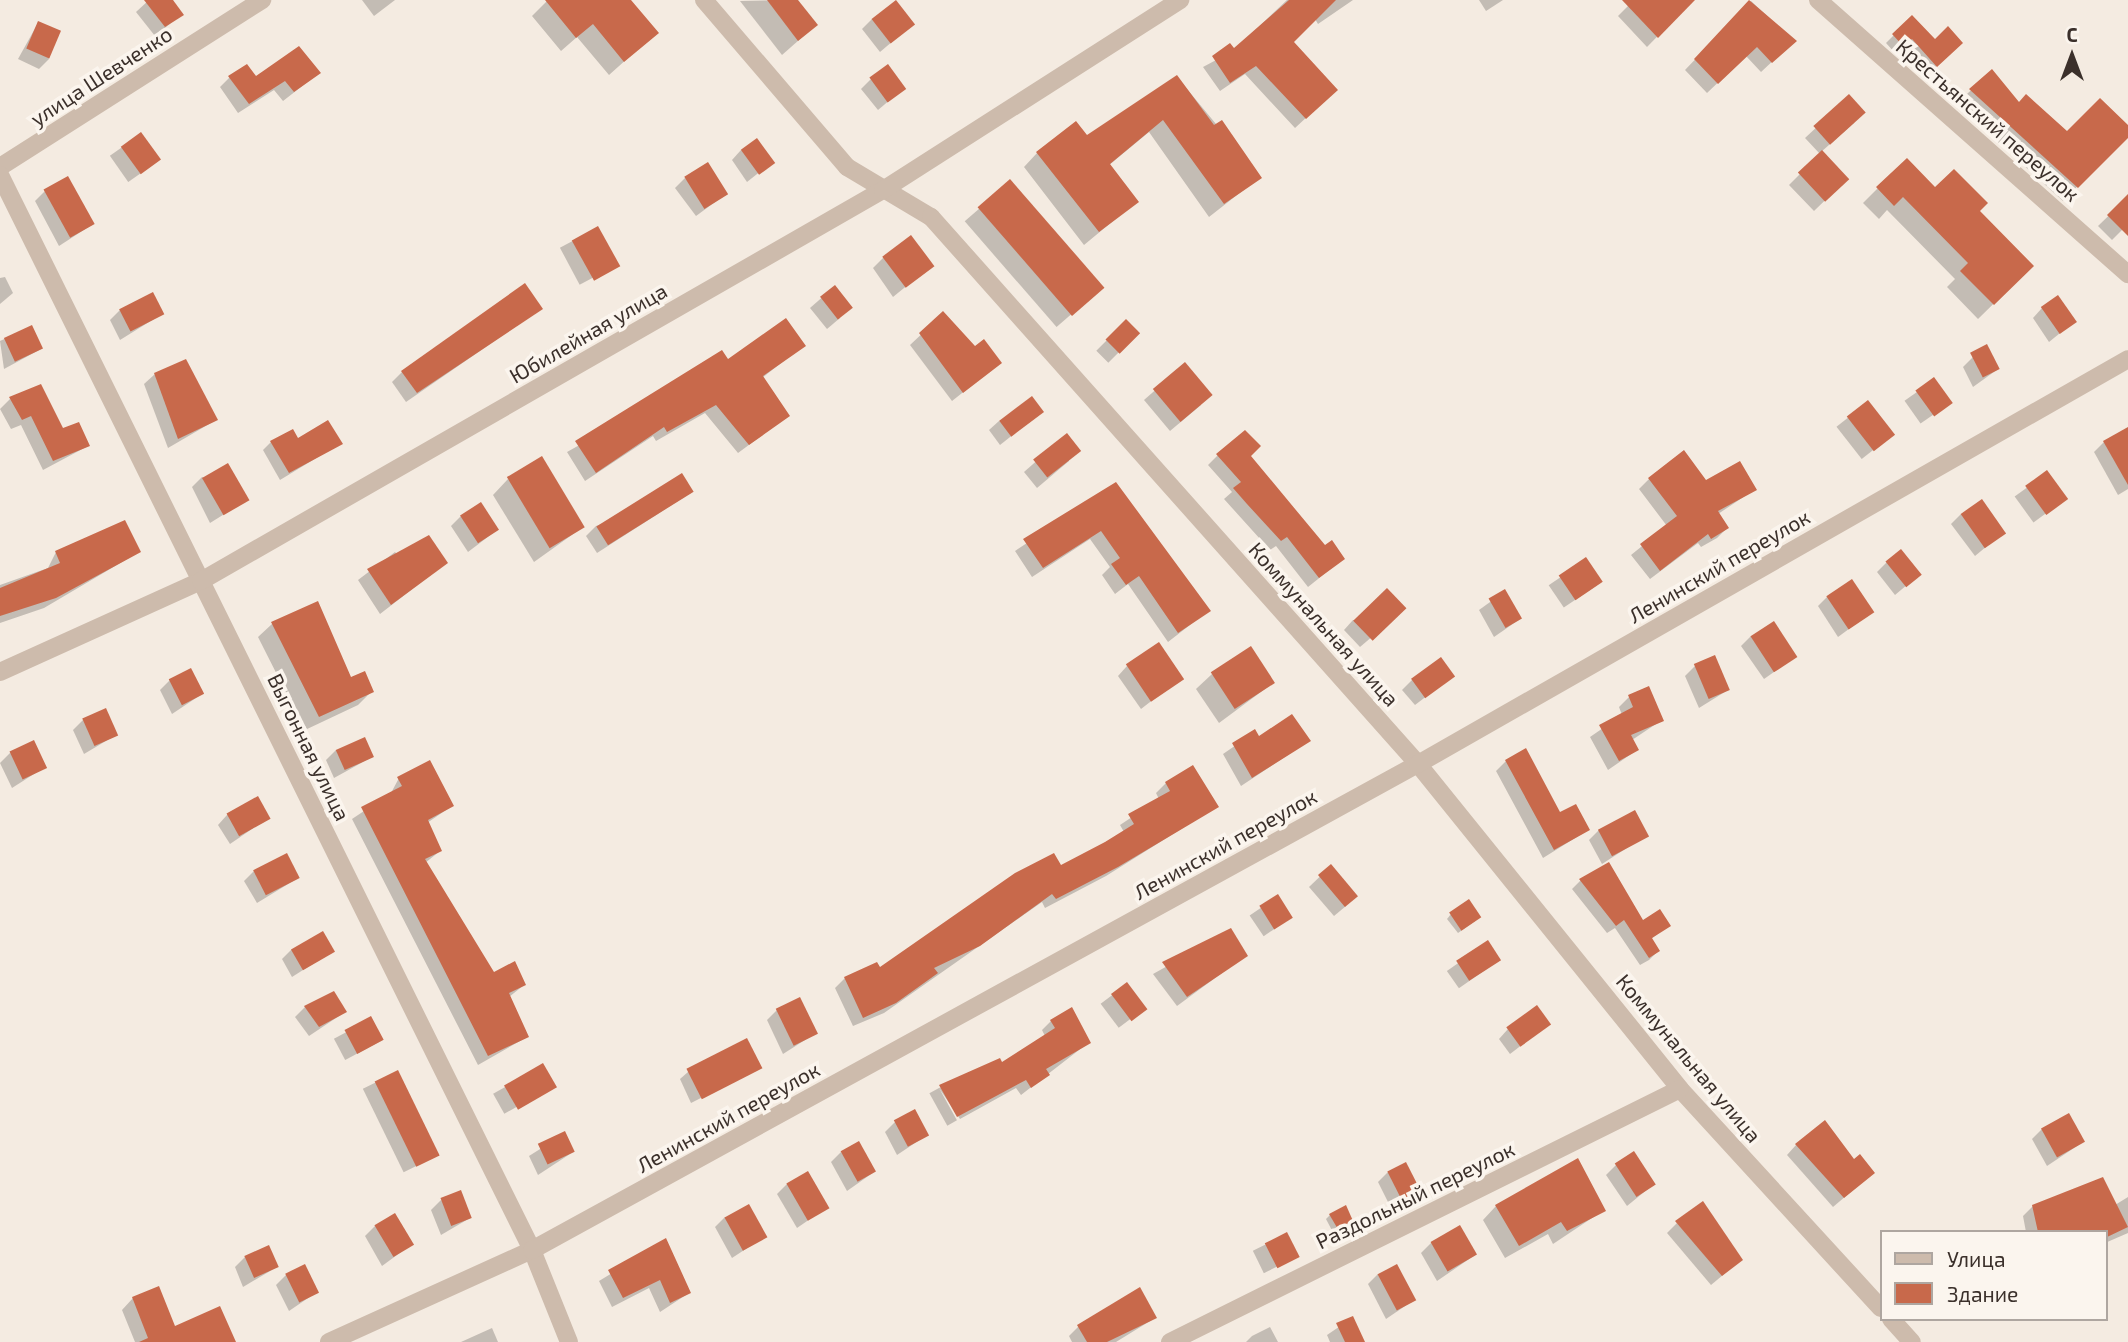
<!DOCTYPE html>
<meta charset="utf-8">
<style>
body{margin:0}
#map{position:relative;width:2128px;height:1342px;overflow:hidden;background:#f4ebe1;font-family:"Exo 2",sans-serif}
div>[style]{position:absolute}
.shadow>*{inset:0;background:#0003;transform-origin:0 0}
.building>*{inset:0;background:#c8694b;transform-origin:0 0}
.minor>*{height:18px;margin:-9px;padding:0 9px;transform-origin:9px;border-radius:9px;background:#cdbbac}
span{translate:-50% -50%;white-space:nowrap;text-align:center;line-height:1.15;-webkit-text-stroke:7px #fbf5ee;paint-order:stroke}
.street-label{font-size:21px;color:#3b302b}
.legend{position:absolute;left:1880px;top:1230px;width:228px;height:91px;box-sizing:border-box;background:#fbf5ee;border:2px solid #aea6a0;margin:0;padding:9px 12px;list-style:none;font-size:21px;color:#3b302b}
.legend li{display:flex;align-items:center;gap:14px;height:35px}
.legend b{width:35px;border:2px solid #aea6a0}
.north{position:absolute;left:2037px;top:21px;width:70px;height:70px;-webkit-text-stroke:5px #fbf5ee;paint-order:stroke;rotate:0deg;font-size:19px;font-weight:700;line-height:28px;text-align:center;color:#3b302b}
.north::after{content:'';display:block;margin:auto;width:24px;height:32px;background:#3b302b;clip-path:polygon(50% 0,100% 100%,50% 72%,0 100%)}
</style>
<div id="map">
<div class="shadow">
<i style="clip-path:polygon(149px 0,171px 0,182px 14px,155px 36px,136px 12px)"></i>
<i style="clip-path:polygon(362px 0,395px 0,374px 16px)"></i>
<i style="clip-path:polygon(548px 0,629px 0,656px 33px,609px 75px,577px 37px,561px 51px,532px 16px)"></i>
<i style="clip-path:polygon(796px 0,816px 25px,782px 55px,740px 1px)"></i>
<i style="clip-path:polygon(1287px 0,1353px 0,1318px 24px,1315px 19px,1291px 42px,1336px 90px,1295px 128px,1245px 74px,1220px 91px,1203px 67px,1233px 51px)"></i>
<i style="clip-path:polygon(1479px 0,1503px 0,1486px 11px)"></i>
<i style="clip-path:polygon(1634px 0,1693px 0,1647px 47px,1618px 16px)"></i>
<i style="clip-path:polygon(1751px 1px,1794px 41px,1761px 72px,1746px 56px,1707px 93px,1685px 70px)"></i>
<i style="clip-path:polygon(1912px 17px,1935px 41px,1961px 43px,1929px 73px,1903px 46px,1895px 53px,1886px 43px)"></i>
<i style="clip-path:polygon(872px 19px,913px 24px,880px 52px,862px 29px)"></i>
<i style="clip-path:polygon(38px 23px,49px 59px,39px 69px,18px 59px)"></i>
<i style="clip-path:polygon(1991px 72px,2019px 104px,2067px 134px,2128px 127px,2128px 135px,2063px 201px,1956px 104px)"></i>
<i style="clip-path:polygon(319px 73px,283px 101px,274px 90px,238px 113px,220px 87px,230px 77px)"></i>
<i style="clip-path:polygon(1177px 77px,1260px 177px,1209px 217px,1149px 132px,1108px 166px,1136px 202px,1084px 245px,1024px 167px,1037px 153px,1086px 138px)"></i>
<i style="clip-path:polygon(871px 79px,904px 88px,878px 110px,861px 89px)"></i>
<i style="clip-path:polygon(1849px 97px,1854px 123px,1821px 152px,1847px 179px,1814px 211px,1789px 185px,1820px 154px,1805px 138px)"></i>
<i style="left:141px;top:134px;width:32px;height:38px;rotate:55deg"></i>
<i style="clip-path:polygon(741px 150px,772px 162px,747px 182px,732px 160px)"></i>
<i style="clip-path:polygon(1906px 160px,1935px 190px,1977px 211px,2032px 266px,1978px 319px,1947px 287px,1955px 279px,1887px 210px,1879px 219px,1863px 203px)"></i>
<i style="clip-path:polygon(685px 178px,726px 194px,696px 216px,675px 188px)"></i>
<i style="left:1010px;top:182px;width:140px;height:60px;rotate:49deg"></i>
<i style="clip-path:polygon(45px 191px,93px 224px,59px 246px,35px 201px)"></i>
<i style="clip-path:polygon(2128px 197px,2128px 224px,2112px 240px,2098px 226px)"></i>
<i style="left:597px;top:228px;width:42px;height:42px;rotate:62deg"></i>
<i style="clip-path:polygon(883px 258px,931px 266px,893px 297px,873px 268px)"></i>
<i style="clip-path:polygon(5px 277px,13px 293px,0 304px,0 278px)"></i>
<i style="clip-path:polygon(834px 287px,840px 318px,827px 329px,810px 308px)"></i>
<i style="clip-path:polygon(2042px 308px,2075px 321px,2049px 342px,2033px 318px)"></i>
<i style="clip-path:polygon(541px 309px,406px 402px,392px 382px,402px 372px)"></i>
<i style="clip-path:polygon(120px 310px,162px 314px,120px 340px,110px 320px)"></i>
<i style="clip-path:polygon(943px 314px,974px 348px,1000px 363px,952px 401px,910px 345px)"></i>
<i style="left:1126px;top:321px;width:17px;height:42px;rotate:45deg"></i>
<i style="clip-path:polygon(31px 327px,41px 349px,4px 369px,0 341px)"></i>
<i style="clip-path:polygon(804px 345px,762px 378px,788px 416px,738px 453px,705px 413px,656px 441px,653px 436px,585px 481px,567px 452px,728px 362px)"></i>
<i style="clip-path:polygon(1973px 357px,1998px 369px,1973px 387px,1963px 367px)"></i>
<i style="clip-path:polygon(1185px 364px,1201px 405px,1170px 431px,1144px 400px)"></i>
<i style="clip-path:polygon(155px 374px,216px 420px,168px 448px,144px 384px)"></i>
<i style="left:1934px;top:380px;width:28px;height:36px;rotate:55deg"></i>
<i style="clip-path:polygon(10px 399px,62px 430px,88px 446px,43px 470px,21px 425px,11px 429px,0 409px)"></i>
<i style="left:1868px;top:402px;width:41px;height:40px;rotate:52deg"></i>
<i style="clip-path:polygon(1042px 412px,1000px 445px,989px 430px,999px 421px)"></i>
<i style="clip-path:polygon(1066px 435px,1069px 461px,1037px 488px,1024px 472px)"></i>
<i style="clip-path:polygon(2128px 439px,2128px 489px,2118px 495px,2094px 452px,2104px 442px)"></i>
<i style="clip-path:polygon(297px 440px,341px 443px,280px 480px,263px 450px,271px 442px)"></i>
<i style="clip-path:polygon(1218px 455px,1249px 456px,1325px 547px,1343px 559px,1308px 587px,1276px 546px,1270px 550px,1224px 499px,1232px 492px,1208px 465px)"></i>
<i style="left:2047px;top:473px;width:32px;height:40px;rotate:54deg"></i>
<i style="clip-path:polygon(202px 477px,247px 500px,210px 523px,192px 487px)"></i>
<i style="clip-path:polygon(508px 479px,583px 527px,534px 562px,493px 495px)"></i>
<i style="clip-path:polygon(1649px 479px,1706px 482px,1754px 490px,1718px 514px,1727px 528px,1717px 538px,1701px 547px,1698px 543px,1650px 579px,1631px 555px,1667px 526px,1639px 489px)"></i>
<i style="clip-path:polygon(1115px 485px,1208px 611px,1168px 642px,1128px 584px,1115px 594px,1102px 575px,1110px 567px,1090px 539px,1032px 577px,1015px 551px)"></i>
<i style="clip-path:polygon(692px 492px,597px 553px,586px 536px,596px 526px)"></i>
<i style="clip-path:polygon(1961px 514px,2004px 532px,1975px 556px,1951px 524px)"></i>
<i style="clip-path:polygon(461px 516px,497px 530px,468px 552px,451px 526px)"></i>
<i style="clip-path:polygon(56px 552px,139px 552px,44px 608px,0 623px,0 585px,48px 568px)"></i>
<i style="clip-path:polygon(395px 552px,400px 558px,446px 563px,380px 614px,358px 580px)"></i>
<i style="left:1586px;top:560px;width:27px;height:45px;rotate:56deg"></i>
<i style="clip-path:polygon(1887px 562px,1920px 574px,1895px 595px,1877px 572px)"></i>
<i style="clip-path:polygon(1504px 592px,1520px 619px,1494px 637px,1479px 610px)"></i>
<i style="clip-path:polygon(1828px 596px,1872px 612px,1838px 637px,1818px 606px)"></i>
<i style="clip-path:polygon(317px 603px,351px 679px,372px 691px,358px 705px,305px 730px,258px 637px,272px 624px)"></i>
<i style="clip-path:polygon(1394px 618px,1360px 647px,1344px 630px,1353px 620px)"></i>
<i style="clip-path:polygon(1751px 636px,1795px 657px,1764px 679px,1741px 646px)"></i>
<i style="clip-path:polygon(1127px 666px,1181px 678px,1141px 709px,1118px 676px)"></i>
<i style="clip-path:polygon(1695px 666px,1728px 690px,1699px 708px,1685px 676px)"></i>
<i style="clip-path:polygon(1212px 674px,1273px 683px,1219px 723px,1196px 689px)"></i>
<i style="clip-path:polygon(1453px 676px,1415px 705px,1402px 690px,1412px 680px)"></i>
<i style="clip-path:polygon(170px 680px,202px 694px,172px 714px,160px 690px)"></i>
<i style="clip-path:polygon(1629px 697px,1662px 720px,1632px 740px,1637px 750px,1608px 770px,1590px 737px,1622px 715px,1619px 707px)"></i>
<i style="clip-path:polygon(83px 720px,116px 735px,84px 754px,73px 730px)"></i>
<i style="clip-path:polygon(1255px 732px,1259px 739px,1309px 741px,1241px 786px,1223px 754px)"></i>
<i style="clip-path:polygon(336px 750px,372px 757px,334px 778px,326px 760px)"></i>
<i style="clip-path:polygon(10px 753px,45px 767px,12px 788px,0 763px)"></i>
<i style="clip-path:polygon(1506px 761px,1560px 815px,1588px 830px,1543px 858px,1496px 771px)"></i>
<i style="clip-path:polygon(399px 778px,452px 806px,427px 823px,440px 851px,425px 863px,493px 974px,524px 985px,509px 997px,527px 1037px,478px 1065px,352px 819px,391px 793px)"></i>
<i style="clip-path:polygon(1166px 783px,1216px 807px,1106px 876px,1045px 908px,1042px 902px,884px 1013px,853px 1026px,835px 988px,845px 978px,879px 970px,1124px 832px,1120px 825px,1159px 799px,1156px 793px)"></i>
<i style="clip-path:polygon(227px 815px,268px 818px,230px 844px,218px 825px)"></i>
<i style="clip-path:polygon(1599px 830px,1647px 835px,1602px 864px,1589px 840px)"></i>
<i style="clip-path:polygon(1331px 866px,1346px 906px,1334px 916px,1309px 887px)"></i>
<i style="clip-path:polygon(254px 871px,298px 878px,257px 903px,244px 881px)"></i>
<i style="clip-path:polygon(1581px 880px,1642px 922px,1669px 925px,1651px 939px,1658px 951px,1649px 960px,1640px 965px,1615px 928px,1607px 933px,1572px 889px)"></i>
<i style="left:1277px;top:897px;width:25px;height:33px;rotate:56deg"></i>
<i style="clip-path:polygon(1451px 914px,1475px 921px,1458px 933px,1447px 919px)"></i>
<i style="clip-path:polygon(1230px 931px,1245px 956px,1177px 1006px,1153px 974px)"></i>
<i style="left:1487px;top:943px;width:21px;height:49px;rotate:55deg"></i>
<i style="clip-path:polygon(291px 950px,333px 951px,292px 977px,282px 959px)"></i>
<i style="left:1127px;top:984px;width:30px;height:33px;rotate:53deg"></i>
<i style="clip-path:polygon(305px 1007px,345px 1012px,309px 1036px,295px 1017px)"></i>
<i style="clip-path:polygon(777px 1010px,816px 1033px,783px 1054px,767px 1020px)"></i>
<i style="left:371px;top:1019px;width:24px;height:42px;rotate:62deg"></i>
<i style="clip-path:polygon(1051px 1021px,1088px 1043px,1021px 1095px,1016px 1088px,960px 1119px,939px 1088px,1002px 1065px,1045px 1036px,1042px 1030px)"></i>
<i style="clip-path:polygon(1549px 1024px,1510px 1054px,1499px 1039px,1508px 1029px)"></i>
<i style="left:543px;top:1066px;width:23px;height:57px;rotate:61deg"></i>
<i style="clip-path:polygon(760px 1068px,691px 1103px,680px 1079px,688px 1072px)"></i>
<i style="left:397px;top:1072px;width:93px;height:38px;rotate:64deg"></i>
<i style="left:939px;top:1088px;width:37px;height:11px;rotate:61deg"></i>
<i style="clip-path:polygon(895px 1122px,927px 1135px,897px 1155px,885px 1132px)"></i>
<i style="clip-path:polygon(2042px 1129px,2083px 1142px,2047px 1166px,2032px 1139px)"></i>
<i style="clip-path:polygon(564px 1134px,573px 1152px,538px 1175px,529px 1156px)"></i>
<i style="clip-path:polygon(1796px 1145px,1854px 1161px,1873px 1173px,1833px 1207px,1787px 1155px)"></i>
<i style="clip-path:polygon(841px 1152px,874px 1172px,847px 1191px,831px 1162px)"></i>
<i style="clip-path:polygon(1616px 1165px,1654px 1184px,1627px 1206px,1606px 1175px)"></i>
<i style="clip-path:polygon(1388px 1172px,1419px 1191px,1391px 1208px,1378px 1182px)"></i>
<i style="clip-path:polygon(787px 1184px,826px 1208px,797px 1228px,777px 1194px)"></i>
<i style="clip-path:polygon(2128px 1197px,2128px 1233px,2105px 1243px,2105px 1232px,2026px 1232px,2023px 1216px,2033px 1206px,2115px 1205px)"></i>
<i style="clip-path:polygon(441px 1200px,470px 1218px,441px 1235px,431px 1210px)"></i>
<i style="clip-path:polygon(1496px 1206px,1604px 1210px,1553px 1244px,1548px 1234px,1505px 1258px,1483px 1220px)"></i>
<i style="clip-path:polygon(1330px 1215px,1355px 1229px,1337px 1240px,1326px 1219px)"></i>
<i style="clip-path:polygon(725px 1217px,764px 1237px,732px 1258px,715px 1227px)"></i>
<i style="clip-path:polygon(1677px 1223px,1741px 1260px,1711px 1285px,1667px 1233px)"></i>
<i style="clip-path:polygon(375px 1226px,412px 1244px,382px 1266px,365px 1236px)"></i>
<i style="left:1287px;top:1234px;width:25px;height:38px;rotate:64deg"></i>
<i style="clip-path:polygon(665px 1241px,689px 1293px,660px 1312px,649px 1288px,612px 1307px,599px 1281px)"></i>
<i style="clip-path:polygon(1431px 1243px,1475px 1255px,1437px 1281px,1421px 1253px)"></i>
<i style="clip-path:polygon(245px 1257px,277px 1267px,243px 1287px,235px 1267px)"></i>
<i style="clip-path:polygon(1378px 1274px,1414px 1300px,1386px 1319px,1368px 1284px)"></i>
<i style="clip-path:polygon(286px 1275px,317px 1292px,289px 1311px,276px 1285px)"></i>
<i style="clip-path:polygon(133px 1298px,174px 1328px,234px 1342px,135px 1342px,122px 1310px)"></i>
<i style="clip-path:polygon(1155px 1318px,1116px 1342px,1072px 1342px,1069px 1336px,1079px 1326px)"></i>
<i style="clip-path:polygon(1352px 1318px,1363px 1342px,1330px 1342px,1327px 1335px)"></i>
<i style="clip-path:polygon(1270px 1327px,1278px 1342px,1246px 1342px,1252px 1336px)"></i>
<i style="clip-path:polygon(492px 1328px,498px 1342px,461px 1342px)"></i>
</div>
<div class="building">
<i style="clip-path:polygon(144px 0,173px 0,184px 15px,165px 27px)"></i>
<i style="clip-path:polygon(545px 0,631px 0,659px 33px,624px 62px,593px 24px,576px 38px)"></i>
<i style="clip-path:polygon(767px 0,798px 0,818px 25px,798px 41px)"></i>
<i style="left:896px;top:0;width:31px;height:31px;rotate:52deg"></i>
<i style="clip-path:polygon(1289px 0,1336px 0,1294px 42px,1338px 90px,1306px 119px,1256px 66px,1230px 83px,1212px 56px,1230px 43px,1234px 48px)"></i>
<i style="clip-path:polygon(1622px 0,1695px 0,1658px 38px)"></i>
<i style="clip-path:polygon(1749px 0,1797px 41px,1772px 63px,1757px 47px,1718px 84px,1694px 59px)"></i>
<i style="clip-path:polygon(1912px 15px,1935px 39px,1948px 26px,1963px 43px,1937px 67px,1912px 39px,1904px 47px,1892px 34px)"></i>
<i style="left:38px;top:21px;width:25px;height:30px;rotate:23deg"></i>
<i style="clip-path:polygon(299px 46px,321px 73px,294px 92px,285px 81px,249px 104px,228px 76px,247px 64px,256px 76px)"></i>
<i style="left:888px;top:64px;width:31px;height:23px;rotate:54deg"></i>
<i style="clip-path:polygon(1992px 69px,2019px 102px,2026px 94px,2067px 131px,2100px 98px,2128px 125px,2128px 138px,2078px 188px,1969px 89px)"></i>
<i style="clip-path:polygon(1177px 75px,1214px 125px,1222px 120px,1262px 178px,1224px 204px,1163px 120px,1110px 164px,1139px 202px,1099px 232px,1036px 152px,1076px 121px,1087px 135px)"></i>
<i style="left:1849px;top:94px;width:25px;height:48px;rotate:48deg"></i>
<i style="left:141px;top:132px;width:34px;height:25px;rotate:54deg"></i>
<i style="left:757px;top:138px;width:31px;height:20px;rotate:54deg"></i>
<i style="left:1822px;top:150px;width:40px;height:33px;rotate:47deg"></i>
<i style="clip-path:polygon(1907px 158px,1935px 187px,1954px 169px,1988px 203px,1980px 211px,2034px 266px,1994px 305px,1960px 271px,1968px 263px,1903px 197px,1894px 206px,1876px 187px)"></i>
<i style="left:708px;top:162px;width:38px;height:28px;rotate:58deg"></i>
<i style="left:68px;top:176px;width:55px;height:28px;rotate:61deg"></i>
<i style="left:1010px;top:179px;width:144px;height:43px;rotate:49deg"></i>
<i style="clip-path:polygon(2128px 194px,2128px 236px,2107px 215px)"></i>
<i style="left:598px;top:226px;width:46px;height:30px;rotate:61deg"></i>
<i style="left:911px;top:235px;width:39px;height:36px;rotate:53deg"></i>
<i style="clip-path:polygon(525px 283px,543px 309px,417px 393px,401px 371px)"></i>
<i style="left:835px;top:285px;width:29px;height:19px;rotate:52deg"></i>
<i style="left:153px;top:292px;width:25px;height:38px;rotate:63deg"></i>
<i style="left:2058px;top:295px;width:33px;height:21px;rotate:55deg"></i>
<i style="clip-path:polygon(943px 311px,975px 346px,984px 339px,1002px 363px,963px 393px,919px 333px)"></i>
<i style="clip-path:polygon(786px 318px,806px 346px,763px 376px,790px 416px,749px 445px,716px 405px,667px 432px,664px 427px,596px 473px,575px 441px,722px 350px,728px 359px)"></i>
<i style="left:1126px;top:319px;width:20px;height:29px;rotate:45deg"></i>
<i style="left:32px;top:325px;width:26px;height:31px;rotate:65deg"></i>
<i style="left:1987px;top:344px;width:28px;height:19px;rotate:63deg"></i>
<i style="clip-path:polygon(186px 359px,218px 420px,178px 439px,154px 373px)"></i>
<i style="left:1185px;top:362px;width:43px;height:42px;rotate:50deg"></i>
<i style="left:1934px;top:377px;width:32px;height:23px;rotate:54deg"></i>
<i style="clip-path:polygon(41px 384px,63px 428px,79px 422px,90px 446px,53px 461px,31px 416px,22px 420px,9px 397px)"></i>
<i style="left:1032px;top:396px;width:20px;height:41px;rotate:53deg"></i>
<i style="left:1868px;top:400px;width:44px;height:27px;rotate:52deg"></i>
<i style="clip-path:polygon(328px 420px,343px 444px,289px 473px,270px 441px,293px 429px,298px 438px)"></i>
<i style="clip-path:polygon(2128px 427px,2128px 485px,2103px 441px)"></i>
<i style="clip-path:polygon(1245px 430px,1261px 446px,1251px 456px,1325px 545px,1332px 540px,1345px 559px,1319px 578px,1287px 537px,1281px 541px,1247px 504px,1233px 488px,1241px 482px,1216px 454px)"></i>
<i style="left:1067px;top:433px;width:23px;height:43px;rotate:52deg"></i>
<i style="clip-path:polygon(1684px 450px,1706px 480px,1740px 461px,1757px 490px,1718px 511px,1729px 528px,1711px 539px,1708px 534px,1660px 571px,1640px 544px,1677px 516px,1648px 478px)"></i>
<i style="left:542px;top:456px;width:83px;height:41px;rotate:59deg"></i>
<i style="left:228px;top:463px;width:43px;height:30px;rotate:60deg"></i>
<i style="left:2047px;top:470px;width:36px;height:27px;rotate:54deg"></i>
<i style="left:682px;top:473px;width:22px;height:101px;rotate:58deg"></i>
<i style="clip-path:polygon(1116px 482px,1211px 611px,1178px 633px,1139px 576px,1126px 585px,1111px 564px,1120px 558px,1101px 531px,1043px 568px,1023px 539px)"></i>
<i style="left:1982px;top:499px;width:42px;height:26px;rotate:55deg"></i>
<i style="left:481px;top:502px;width:33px;height:25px;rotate:57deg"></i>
<i style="clip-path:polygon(125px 520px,141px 552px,56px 598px,0 616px,0 588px,60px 563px,55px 551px)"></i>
<i style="clip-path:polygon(429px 535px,448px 563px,391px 605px,367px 569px)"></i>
<i style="left:1901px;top:549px;width:33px;height:20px;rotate:51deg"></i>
<i style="left:1586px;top:557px;width:30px;height:33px;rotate:56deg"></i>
<i style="left:1852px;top:579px;width:40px;height:31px;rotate:56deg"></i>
<i style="left:1387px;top:588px;width:28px;height:47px;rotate:46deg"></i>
<i style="left:1505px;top:589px;width:34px;height:19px;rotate:60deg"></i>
<i style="clip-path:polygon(318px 601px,351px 677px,365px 671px,374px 692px,319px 717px,271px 622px)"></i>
<i style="left:1774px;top:621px;width:43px;height:28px;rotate:57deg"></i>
<i style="left:1159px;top:642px;width:45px;height:40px;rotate:56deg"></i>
<i style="left:1251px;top:646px;width:44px;height:48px;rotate:57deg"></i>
<i style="left:1715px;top:655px;width:38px;height:23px;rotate:67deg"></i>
<i style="left:1441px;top:657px;width:24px;height:37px;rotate:54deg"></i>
<i style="left:191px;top:668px;width:29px;height:25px;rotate:63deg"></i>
<i style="clip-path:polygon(1649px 686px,1664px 721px,1631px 735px,1639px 750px,1619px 761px,1599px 725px,1633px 707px,1628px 695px)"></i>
<i style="left:106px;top:708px;width:30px;height:26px;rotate:66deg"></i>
<i style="clip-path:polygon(1292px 714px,1311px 741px,1252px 778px,1232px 743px,1255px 729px,1259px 736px)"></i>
<i style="left:365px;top:737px;width:22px;height:32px;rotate:66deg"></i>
<i style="left:34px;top:740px;width:31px;height:27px;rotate:65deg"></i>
<i style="clip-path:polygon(1526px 748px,1560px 812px,1576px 804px,1590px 830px,1554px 850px,1505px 760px)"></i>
<i style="clip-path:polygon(430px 760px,454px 806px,428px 820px,442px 851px,425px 859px,494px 972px,515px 961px,526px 985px,509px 993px,529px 1037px,488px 1056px,361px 807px,402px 786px,397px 777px)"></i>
<i style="clip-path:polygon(1193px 765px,1219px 807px,1118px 867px,1056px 899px,1052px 894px,980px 946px,934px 968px,938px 973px,896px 1003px,863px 1018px,844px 977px,877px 962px,880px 967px,1015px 873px,1054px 853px,1061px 865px,1105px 842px,1134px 824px,1128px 814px,1170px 791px,1165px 782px)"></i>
<i style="left:258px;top:796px;width:26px;height:36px;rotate:61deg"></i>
<i style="left:1635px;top:810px;width:30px;height:42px;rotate:62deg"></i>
<i style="left:287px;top:853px;width:28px;height:38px;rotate:63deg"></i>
<i style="clip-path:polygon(1609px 862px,1643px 920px,1660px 909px,1671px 926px,1652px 938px,1660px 951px,1649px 958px,1624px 920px,1616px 926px,1579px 879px)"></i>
<i style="left:1331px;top:864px;width:42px;height:17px;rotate:50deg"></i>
<i style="left:1278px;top:894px;width:28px;height:22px;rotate:58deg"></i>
<i style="left:1469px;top:899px;width:22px;height:24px;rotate:56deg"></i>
<i style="clip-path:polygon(1231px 928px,1248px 956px,1187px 997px,1162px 962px)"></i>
<i style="left:323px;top:931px;width:24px;height:37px;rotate:60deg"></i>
<i style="left:1488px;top:940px;width:24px;height:38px;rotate:57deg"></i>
<i style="left:1127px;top:982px;width:34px;height:20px;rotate:53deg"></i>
<i style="clip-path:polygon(334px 991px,347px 1012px,319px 1027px,304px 1006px)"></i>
<i style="left:800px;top:997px;width:41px;height:27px;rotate:64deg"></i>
<i style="left:1537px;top:1005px;width:24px;height:38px;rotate:54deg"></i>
<i style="clip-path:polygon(1072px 1007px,1091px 1043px,1046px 1069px,1050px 1075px,1031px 1088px,1026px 1080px,957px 1117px,939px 1085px,1000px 1058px,1002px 1062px,1055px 1028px,1050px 1020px)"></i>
<i style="left:371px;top:1016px;width:27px;height:30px;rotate:62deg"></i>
<i style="left:747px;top:1038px;width:34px;height:68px;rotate:63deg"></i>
<i style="left:543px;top:1063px;width:28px;height:45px;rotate:60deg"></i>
<i style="left:398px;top:1070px;width:95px;height:26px;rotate:64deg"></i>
<i style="left:915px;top:1109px;width:30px;height:24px;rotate:62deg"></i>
<i style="left:2069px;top:1113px;width:33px;height:32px;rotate:61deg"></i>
<i style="clip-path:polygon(1825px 1120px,1854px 1159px,1860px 1154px,1875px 1173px,1844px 1198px,1795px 1144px)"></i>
<i style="left:565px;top:1131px;width:23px;height:30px;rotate:65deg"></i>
<i style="left:859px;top:1141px;width:35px;height:21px;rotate:61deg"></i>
<i style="left:1634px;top:1151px;width:40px;height:23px;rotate:57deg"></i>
<i style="clip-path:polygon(1578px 1158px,1606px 1211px,1567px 1231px,1561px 1222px,1519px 1246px,1495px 1205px)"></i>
<i style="left:1406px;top:1162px;width:33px;height:21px;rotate:63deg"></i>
<i style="left:808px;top:1171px;width:43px;height:25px;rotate:60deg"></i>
<i style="clip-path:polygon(2103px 1177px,2128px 1227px,2105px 1238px,2105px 1232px,2038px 1232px,2032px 1205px)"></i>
<i style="left:461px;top:1190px;width:30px;height:22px;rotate:69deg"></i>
<i style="clip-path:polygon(1703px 1201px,1743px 1260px,1722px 1276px,1675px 1221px)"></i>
<i style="left:749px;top:1204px;width:38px;height:28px;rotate:61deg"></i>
<i style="clip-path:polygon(1346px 1205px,1357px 1230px,1342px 1236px,1329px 1214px)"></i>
<i style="left:395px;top:1213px;width:37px;height:24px;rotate:59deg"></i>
<i style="left:1460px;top:1225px;width:34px;height:34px;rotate:60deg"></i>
<i style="left:1287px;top:1232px;width:28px;height:25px;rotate:63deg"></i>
<i style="clip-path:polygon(666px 1238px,691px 1293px,670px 1303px,660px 1280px,623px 1298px,608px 1270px)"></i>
<i style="left:269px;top:1245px;width:24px;height:27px;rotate:66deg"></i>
<i style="left:305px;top:1264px;width:32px;height:22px;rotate:64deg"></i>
<i style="left:1397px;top:1264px;width:41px;height:22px;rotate:62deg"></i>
<i style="clip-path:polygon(159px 1286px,175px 1326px,220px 1306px,236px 1342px,139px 1342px,148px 1338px,132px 1297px)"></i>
<i style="clip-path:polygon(1140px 1287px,1157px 1318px,1107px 1342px,1087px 1342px,1077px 1325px)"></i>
<i style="clip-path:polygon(1353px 1316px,1365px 1342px,1345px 1342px,1336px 1323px)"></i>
</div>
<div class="minor">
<i style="left:704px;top:0;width:220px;rotate:49.4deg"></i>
<i style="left:847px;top:167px;width:98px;rotate:30.8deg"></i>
<i style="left:931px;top:217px;width:732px;rotate:48.32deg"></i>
<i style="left:1418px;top:764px;width:417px;rotate:51.1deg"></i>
<i style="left:1680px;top:1089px;width:297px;rotate:47.5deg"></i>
<i style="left:1818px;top:0;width:414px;rotate:41.5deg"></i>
<i style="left:0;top:167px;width:311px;rotate:-32.5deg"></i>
<i style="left:0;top:175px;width:1199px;rotate:63.67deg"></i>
<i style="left:532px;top:1250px;width:99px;rotate:68.1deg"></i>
<i style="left:0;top:672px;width:221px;rotate:-24.4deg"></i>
<i style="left:201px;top:581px;width:786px;rotate:-29.83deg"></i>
<i style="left:883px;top:190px;width:353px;rotate:-32.6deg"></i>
<i style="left:1891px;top:1319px;width:31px;rotate:48deg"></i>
<i style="left:329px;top:1342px;width:223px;rotate:-24.4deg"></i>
<i style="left:532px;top:1250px;width:1011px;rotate:-28.75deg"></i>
<i style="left:1418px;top:764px;width:817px;rotate:-29.7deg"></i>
<i style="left:1170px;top:1342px;width:569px;rotate:-26.39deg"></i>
</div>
<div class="street-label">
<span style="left:101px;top:76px;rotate:-33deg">улица Шевченко</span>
<span style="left:1988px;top:120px;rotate:41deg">Крестьянский переулок</span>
<span style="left:588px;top:333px;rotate:-30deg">Юбилейная улица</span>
<span style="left:1719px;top:566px;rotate:-30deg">Ленинский переулок</span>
<span style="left:1324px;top:624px;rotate:48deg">Коммунальная улица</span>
<span style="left:309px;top:747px;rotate:64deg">Выгонная улица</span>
<span style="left:1225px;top:844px;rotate:-29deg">Ленинский переулок</span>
<span style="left:1689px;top:1058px;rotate:50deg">Коммунальная улица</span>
<span style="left:728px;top:1117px;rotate:-29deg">Ленинский переулок</span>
<span style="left:1415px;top:1195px;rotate:-26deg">Раздольный переулок</span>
</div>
<ul class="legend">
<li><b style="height:9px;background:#cdbbac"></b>Улица</li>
<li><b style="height:19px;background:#c8694b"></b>Здание</li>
</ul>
<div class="north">С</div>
</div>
